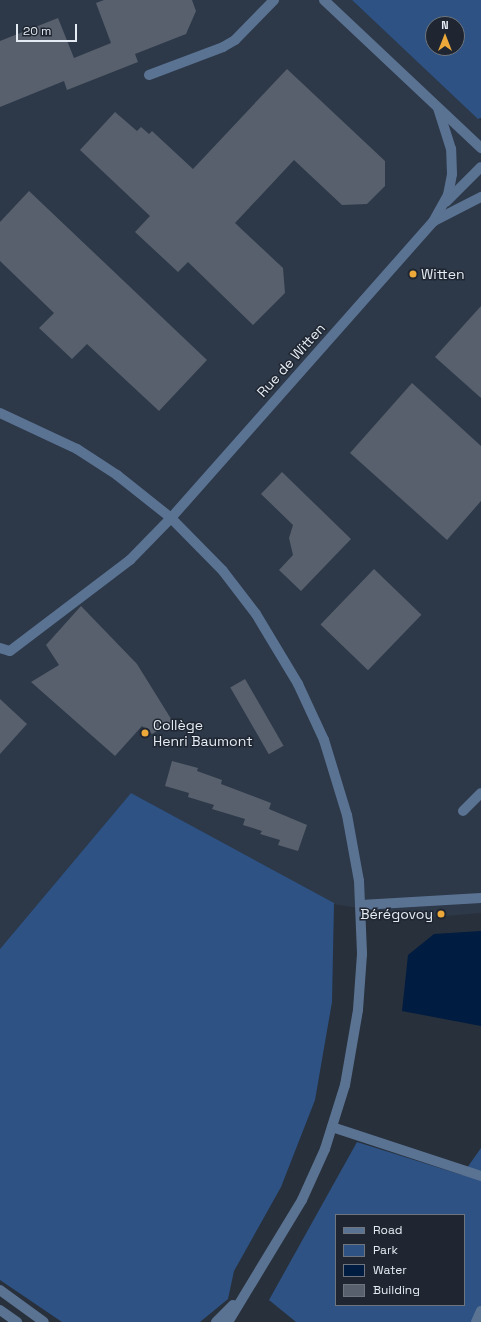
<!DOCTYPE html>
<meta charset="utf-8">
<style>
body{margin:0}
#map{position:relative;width:481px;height:1322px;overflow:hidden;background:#28303b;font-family:"Space Grotesk",sans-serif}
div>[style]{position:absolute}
.built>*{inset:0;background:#2d3949}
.green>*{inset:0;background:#2d5283}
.water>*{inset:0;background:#001c41}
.building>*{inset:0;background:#57606c;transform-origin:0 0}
.minor>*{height:10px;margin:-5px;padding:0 5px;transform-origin:5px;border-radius:5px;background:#5b7393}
.dots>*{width:11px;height:11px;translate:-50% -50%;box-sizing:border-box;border:2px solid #1f2631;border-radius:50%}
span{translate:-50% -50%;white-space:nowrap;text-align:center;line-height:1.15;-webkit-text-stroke:3px #1f2631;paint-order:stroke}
.poi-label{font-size:14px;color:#e5ebf2}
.left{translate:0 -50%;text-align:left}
.right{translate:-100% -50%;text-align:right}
.street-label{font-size:14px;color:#e5ebf2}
.legend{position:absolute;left:335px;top:1214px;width:130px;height:92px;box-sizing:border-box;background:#1f2631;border:1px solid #6e757e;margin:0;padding:5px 7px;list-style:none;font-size:12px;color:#e5ebf2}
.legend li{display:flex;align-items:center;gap:8px;height:20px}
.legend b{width:20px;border:1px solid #6e757e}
.north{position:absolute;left:425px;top:16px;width:40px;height:40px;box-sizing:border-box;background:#1f2631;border:1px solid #6e757e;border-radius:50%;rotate:0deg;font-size:11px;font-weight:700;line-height:16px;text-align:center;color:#e5ebf2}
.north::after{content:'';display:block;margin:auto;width:14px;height:18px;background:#eca93a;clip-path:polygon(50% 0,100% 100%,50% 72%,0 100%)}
.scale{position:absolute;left:16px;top:24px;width:61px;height:18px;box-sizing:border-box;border:2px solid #e5ebf2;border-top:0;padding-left:5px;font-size:12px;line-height:14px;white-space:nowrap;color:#e5ebf2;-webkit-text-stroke:3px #1f2631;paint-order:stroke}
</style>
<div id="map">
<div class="built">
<i style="clip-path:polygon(0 0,352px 0,481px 121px,481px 913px,423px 918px,333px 904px,131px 793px,0 949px)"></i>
</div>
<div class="green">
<i style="clip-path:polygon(evenodd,352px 0,481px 0,481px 118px,478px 119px,352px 0,433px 24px,457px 24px,457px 48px,433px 48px,433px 24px)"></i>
<i style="clip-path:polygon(131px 793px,334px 903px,332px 1002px,315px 1100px,281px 1187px,234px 1271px,228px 1299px,200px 1322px,62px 1322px,0 1280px,0 949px)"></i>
<i style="clip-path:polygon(evenodd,357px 1142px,462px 1175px,481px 1148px,481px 1322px,296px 1322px,269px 1300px,357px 1142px,336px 1215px,464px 1215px,464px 1305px,336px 1305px,336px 1215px)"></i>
</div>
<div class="water">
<i style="clip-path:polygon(481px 931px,481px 1026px,402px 1011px,408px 955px,434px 934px)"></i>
</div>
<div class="building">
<i style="clip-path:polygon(104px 0,192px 0,196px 11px,186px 34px,135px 54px,138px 62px,67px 90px,64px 81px,0 107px,0 41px,58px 18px,74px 58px,111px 43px,96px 3px)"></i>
<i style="clip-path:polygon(287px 69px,385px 161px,385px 186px,367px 204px,342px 205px,294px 160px,235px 223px,283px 268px,285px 293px,253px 325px,188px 262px,178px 272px,135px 232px,150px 216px,80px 150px,115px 112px,137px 131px,141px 127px,149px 134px,152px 131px,193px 169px)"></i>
<i style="clip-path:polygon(29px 191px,207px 360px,159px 411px,87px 344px,72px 359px,39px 328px,54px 313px,0 261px,0 222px)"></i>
<i style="clip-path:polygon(481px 306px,481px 398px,435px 357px)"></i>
<i style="clip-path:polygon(412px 383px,481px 446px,481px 501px,447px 540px,350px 453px)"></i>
<i style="clip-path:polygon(282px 472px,351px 539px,301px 591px,279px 570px,293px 555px,289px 538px,293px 525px,261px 494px)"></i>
<i style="left:374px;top:569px;width:66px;height:77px;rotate:44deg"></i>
<i style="clip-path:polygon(81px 606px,137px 664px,173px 722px,152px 734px,142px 726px,115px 756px,31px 682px,59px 665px,46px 645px)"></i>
<i style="left:245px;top:679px;width:77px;height:17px;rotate:60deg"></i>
<i style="clip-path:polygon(0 699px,27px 724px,0 754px)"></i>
<i style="clip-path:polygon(172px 761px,198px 768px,197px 771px,222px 780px,221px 784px,271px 803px,269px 809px,307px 825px,298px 851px,278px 845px,280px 840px,260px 834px,262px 831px,243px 825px,245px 819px,212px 809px,214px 805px,188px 797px,189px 793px,165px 786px)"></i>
</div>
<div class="minor">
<i style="left:324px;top:0;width:216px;rotate:43.3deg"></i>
<i style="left:149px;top:75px;width:79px;rotate:-20.7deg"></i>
<i style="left:223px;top:47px;width:14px;rotate:-30deg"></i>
<i style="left:235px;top:40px;width:56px;rotate:-45.7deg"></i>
<i style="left:446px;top:202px;width:49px;rotate:-45deg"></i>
<i style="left:434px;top:221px;width:53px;rotate:-27.1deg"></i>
<i style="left:0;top:413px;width:85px;rotate:25.1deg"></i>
<i style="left:77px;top:449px;width:48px;rotate:33deg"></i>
<i style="left:117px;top:475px;width:69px;rotate:38.5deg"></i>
<i style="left:171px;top:518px;width:74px;rotate:45.5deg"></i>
<i style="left:223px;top:571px;width:54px;rotate:52.5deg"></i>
<i style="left:256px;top:614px;width:82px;rotate:59deg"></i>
<i style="left:298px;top:684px;width:62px;rotate:65.1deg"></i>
<i style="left:324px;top:740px;width:78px;rotate:73deg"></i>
<i style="left:347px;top:815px;width:67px;rotate:79.7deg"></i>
<i style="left:359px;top:881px;width:73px;rotate:87.6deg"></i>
<i style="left:362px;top:954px;width:56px;rotate:94.1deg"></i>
<i style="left:358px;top:1010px;width:76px;rotate:99.8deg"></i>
<i style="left:345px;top:1085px;width:67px;rotate:107.4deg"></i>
<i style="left:325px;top:1149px;width:56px;rotate:114.3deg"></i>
<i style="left:302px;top:1200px;width:143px;rotate:121.2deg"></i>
<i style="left:0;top:648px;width:10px;rotate:17deg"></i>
<i style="left:10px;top:651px;width:151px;rotate:-37.2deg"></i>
<i style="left:130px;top:560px;width:59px;rotate:-45.7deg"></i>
<i style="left:171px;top:518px;width:395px;rotate:-48.5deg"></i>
<i style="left:433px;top:222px;width:31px;rotate:-61deg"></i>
<i style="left:448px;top:195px;width:21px;rotate:-79deg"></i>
<i style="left:452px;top:174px;width:25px;rotate:-92deg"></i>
<i style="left:451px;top:149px;width:43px;rotate:-107.6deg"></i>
<i style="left:463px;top:811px;width:25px;rotate:-45deg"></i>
<i style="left:361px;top:905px;width:120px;rotate:-3.3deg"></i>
<i style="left:332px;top:1127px;width:157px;rotate:18.2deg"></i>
<i style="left:0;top:1290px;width:54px;rotate:36deg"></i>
<i style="left:0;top:1310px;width:21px;rotate:35deg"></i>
<i style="left:216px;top:1322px;width:24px;rotate:-45deg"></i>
<i style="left:476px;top:1322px;width:12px;rotate:-66deg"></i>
</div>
<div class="dots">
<i style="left:413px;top:274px;background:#eca93a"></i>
<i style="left:145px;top:733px;background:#eca93a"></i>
<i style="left:441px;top:914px;background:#eca93a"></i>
</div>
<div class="poi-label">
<span class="left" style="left:421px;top:274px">Witten</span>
<span class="left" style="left:153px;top:733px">Collège<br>Henri Baumont</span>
<span class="right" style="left:433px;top:914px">Bérégovoy</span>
</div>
<div class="street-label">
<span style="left:291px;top:360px;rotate:-48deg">Rue de Witten</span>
</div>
<ul class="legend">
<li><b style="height:5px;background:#5b7393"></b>Road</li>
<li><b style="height:11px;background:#2d5283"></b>Park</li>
<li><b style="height:11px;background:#001c41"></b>Water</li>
<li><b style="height:11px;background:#57606c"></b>Building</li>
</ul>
<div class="north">N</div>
<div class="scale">20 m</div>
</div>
